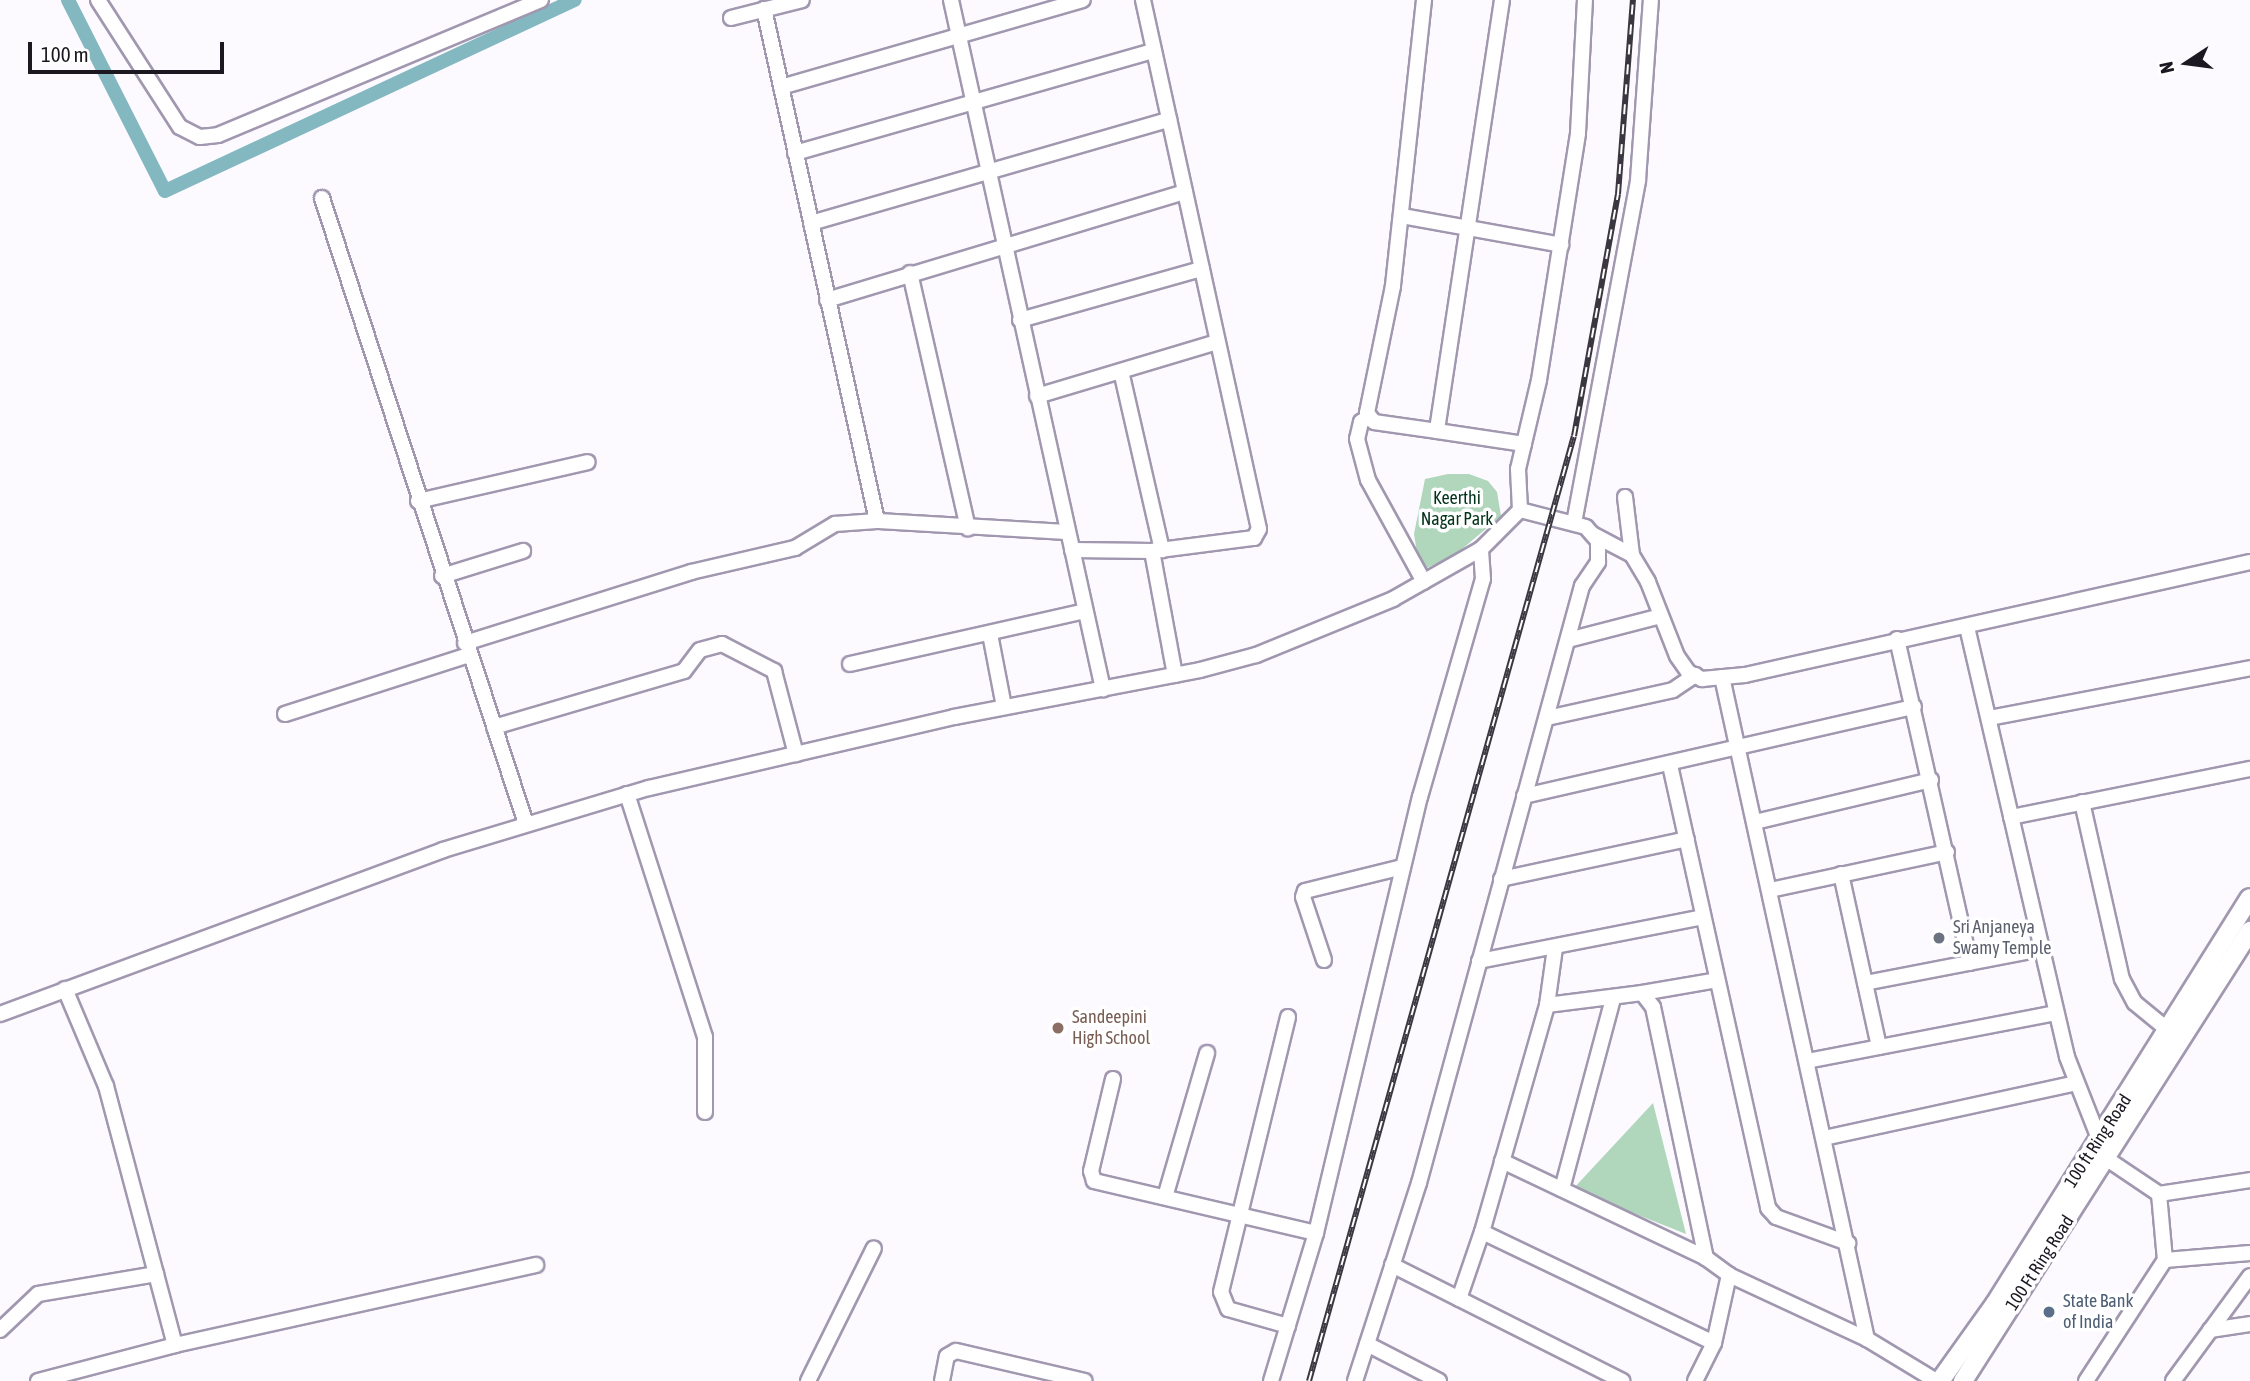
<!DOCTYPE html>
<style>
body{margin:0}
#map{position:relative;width:2250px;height:1381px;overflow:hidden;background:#fcfaff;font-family:"Asap Condensed",sans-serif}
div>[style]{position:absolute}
.green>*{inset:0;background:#b0d6bc}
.canal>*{height:14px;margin:-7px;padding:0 7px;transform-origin:7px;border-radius:7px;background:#84b8c0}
.roads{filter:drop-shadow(2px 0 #a198b0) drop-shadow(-2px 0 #a198b0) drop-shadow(0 2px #a198b0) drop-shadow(0 -2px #a198b0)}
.minor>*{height:14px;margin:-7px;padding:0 7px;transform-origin:7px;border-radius:7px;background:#fff}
.major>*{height:18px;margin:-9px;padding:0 9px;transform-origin:9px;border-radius:9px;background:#fff}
.rail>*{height:6px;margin-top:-3px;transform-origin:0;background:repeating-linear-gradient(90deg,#fff 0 10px,#3b3740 0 20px);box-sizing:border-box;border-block:2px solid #3b3740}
.dots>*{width:19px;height:19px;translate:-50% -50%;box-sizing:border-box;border:4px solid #fff;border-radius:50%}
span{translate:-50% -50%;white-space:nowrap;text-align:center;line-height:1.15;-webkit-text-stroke:7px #fff;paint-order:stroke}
.park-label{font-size:18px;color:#00331a}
.worship-label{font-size:18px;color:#5b616d}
.left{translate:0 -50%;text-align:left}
.education-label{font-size:18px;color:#785e54}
.street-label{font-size:18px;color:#1c1822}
.service-label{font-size:18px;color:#4e5e75}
.north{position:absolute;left:2152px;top:28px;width:70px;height:70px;-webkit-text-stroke:5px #fff;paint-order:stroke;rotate:257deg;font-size:19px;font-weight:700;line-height:28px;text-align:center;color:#1c1822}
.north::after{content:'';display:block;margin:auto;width:24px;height:32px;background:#1c1822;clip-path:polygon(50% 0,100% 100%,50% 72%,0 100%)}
.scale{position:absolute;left:28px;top:42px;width:196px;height:32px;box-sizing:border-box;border:4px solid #1c1822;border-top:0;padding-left:9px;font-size:21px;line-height:24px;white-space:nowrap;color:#1c1822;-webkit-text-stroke:5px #fff;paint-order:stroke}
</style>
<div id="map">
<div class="green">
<i style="clip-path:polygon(1448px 474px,1469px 474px,1488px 481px,1497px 492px,1501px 516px,1455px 555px,1420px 571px,1414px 534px,1425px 479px)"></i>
<i style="clip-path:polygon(1653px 1103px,1686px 1234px,1573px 1189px)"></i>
</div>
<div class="canal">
<i style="left:68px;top:0;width:214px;rotate:63.1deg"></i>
<i style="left:165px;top:191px;width:452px;rotate:-25deg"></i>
</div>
<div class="roads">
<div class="minor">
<i style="left:98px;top:0;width:151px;rotate:57.2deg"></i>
<i style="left:180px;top:127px;width:22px;rotate:27deg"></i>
<i style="left:200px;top:137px;width:18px;rotate:-6deg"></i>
<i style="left:218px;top:135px;width:350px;rotate:-22.7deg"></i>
<i style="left:951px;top:0;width:706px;rotate:77.56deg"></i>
<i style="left:1424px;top:0;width:288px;rotate:96.2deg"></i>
<i style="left:1393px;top:286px;width:130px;rotate:101.6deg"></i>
<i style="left:1367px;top:413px;width:11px;rotate:52deg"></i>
<i style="left:1374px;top:422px;width:64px;rotate:8.1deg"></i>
<i style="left:1502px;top:0;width:436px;rotate:98.6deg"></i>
<i style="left:1437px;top:431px;width:88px;rotate:8.5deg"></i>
<i style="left:764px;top:9px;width:524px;rotate:77.55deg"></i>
<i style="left:877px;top:521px;width:191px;rotate:3.3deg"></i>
<i style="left:731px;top:18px;width:73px;rotate:-14.2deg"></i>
<i style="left:781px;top:87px;width:314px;rotate:-16.1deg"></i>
<i style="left:795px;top:153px;width:373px;rotate:-15.9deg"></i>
<i style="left:322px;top:198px;width:658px;rotate:71.95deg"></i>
<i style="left:1402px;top:216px;width:162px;rotate:10.3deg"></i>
<i style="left:811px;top:223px;width:373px;rotate:-16.1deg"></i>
<i style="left:910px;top:273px;width:262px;rotate:77.2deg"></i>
<i style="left:827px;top:300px;width:374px;rotate:-16.8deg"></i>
<i style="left:1020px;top:320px;width:189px;rotate:-15.7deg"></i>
<i style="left:1121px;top:371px;width:184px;rotate:77.1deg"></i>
<i style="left:1037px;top:396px;width:188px;rotate:-16.7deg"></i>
<i style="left:1367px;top:418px;width:7px;rotate:146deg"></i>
<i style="left:1361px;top:422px;width:17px;rotate:103deg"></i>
<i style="left:1357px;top:439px;width:42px;rotate:75deg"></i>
<i style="left:1368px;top:480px;width:116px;rotate:61.2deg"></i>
<i style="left:1625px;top:497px;width:58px;rotate:83.1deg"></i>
<i style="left:418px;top:501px;width:174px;rotate:-12.9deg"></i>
<i style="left:1574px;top:523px;width:349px;rotate:-79.4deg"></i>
<i style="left:1638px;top:180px;width:180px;rotate:-85.9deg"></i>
<i style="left:1592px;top:534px;width:45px;rotate:27.7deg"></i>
<i style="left:1632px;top:555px;width:31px;rotate:59deg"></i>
<i style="left:1648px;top:582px;width:79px;rotate:68.6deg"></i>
<i style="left:1677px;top:656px;width:19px;rotate:55deg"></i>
<i style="left:1688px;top:672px;width:16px;rotate:27deg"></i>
<i style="left:1702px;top:679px;width:43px;rotate:-5.3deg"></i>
<i style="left:1745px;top:675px;width:517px;rotate:-12.61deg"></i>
<i style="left:1072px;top:550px;width:80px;rotate:0.7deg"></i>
<i style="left:1152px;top:551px;width:103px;rotate:-7.3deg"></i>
<i style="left:1254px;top:538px;width:10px;rotate:-61deg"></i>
<i style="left:1259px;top:529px;width:542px;rotate:-102.37deg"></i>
<i style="left:1152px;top:551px;width:126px;rotate:79.5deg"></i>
<i style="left:442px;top:576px;width:85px;rotate:-17.2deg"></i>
<i style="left:1967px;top:627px;width:441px;rotate:76.9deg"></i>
<i style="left:2067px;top:1057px;width:110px;rotate:68.6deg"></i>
<i style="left:2107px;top:1159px;width:63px;rotate:33.9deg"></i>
<i style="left:2159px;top:1194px;width:92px;rotate:-8.7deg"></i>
<i style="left:990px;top:634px;width:74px;rotate:79.1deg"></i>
<i style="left:1897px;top:639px;width:332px;rotate:77.3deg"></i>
<i style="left:1568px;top:640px;width:96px;rotate:-14.5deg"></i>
<i style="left:465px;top:643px;width:237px;rotate:-17.4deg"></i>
<i style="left:691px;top:572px;width:107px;rotate:-13deg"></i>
<i style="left:795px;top:548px;width:47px;rotate:-31deg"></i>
<i style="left:835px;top:524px;width:42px;rotate:-4.1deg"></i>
<i style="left:850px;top:664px;width:241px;rotate:-12.7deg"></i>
<i style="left:1722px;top:677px;width:678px;rotate:77.65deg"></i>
<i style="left:285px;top:714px;width:193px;rotate:-17.8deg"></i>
<i style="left:1547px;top:718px;width:129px;rotate:-12.5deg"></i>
<i style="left:1673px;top:690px;width:27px;rotate:-34deg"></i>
<i style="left:1989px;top:718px;width:266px;rotate:-10.8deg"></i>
<i style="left:494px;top:727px;width:198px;rotate:-16.4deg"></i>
<i style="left:684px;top:671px;width:26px;rotate:-53deg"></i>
<i style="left:700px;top:650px;width:23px;rotate:-15deg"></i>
<i style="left:722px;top:644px;width:59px;rotate:27.4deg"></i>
<i style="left:774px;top:671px;width:86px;rotate:75.2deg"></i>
<i style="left:1670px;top:765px;width:454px;rotate:77.5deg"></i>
<i style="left:1768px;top:1208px;width:12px;rotate:48deg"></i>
<i style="left:1776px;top:1217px;width:77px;rotate:19.9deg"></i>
<i style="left:627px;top:794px;width:255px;rotate:72.2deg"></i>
<i style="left:705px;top:1037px;width:75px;rotate:90deg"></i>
<i style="left:1524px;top:796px;width:400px;rotate:-12.9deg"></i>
<i style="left:2082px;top:802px;width:181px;rotate:77.3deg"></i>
<i style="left:2122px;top:979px;width:27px;rotate:62deg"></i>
<i style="left:2135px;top:1003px;width:43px;rotate:39.3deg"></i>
<i style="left:2011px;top:817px;width:244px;rotate:-11.4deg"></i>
<i style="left:1755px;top:822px;width:181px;rotate:-13.4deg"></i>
<i style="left:1841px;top:874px;width:177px;rotate:77.6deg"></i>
<i style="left:1501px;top:879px;width:190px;rotate:-12.1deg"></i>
<i style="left:1770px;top:890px;width:181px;rotate:-12.1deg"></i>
<i style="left:1324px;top:960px;width:66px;rotate:-108.4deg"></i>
<i style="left:1303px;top:897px;width:6px;rotate:-72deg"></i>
<i style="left:1305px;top:891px;width:101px;rotate:-13.8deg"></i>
<i style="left:1479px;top:961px;width:228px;rotate:-11.1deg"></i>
<i style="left:1865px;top:983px;width:180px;rotate:-10.9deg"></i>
<i style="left:65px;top:989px;width:105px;rotate:67.1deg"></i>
<i style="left:106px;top:1086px;width:268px;rotate:75.1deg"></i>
<i style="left:1642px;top:993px;width:76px;rotate:-9.8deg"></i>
<i style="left:1547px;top:1005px;width:58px;rotate:-82deg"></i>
<i style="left:0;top:1014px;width:472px;rotate:-20.3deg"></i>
<i style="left:443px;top:850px;width:215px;rotate:-16.8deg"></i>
<i style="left:649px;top:788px;width:313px;rotate:-13.1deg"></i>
<i style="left:954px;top:717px;width:250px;rotate:-10.8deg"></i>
<i style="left:1200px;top:670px;width:58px;rotate:-15deg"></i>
<i style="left:1256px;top:655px;width:148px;rotate:-22.2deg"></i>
<i style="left:1393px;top:599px;width:101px;rotate:-29.6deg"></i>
<i style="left:1481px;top:549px;width:55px;rotate:-45deg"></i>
<i style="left:1520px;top:510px;width:41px;rotate:-92.8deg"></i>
<i style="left:1518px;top:469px;width:91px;rotate:-76.7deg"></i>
<i style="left:1539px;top:380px;width:250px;rotate:-81deg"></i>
<i style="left:1578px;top:133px;width:133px;rotate:-87deg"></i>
<i style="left:1807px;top:1061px;width:254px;rotate:-10.9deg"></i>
<i style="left:1113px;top:1079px;width:95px;rotate:103.4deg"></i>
<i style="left:1091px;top:1171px;width:10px;rotate:73deg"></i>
<i style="left:1094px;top:1181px;width:228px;rotate:13.2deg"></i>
<i style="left:1824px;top:1138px;width:258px;rotate:-12.3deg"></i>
<i style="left:1502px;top:1161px;width:226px;rotate:25.4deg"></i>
<i style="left:1562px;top:1189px;width:198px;rotate:-75deg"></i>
<i style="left:1165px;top:1197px;width:150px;rotate:-73.7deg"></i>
<i style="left:2165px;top:1260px;width:85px;rotate:-4.7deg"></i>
<i style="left:1392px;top:1265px;width:258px;rotate:26.7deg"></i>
<i style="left:1459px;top:1299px;width:71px;rotate:-71.1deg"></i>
<i style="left:1288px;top:1326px;width:62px;rotate:-164.2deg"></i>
<i style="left:1228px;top:1309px;width:18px;rotate:-112deg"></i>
<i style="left:1221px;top:1292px;width:283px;rotate:-76.3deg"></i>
<i style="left:0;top:1330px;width:52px;rotate:-43.5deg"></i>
<i style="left:38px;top:1294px;width:120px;rotate:-9.6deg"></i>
<i style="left:2210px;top:1330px;width:40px;rotate:-8.5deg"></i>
<i style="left:1714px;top:1343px;width:70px;rotate:-77.6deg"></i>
<i style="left:1367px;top:1344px;width:81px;rotate:27.2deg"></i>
<i style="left:38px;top:1381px;width:142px;rotate:-14.7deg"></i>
<i style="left:175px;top:1345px;width:370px;rotate:-12.5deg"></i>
<i style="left:808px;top:1381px;width:148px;rotate:-63.6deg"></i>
<i style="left:942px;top:1381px;width:25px;rotate:-79deg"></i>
<i style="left:947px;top:1356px;width:10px;rotate:-29deg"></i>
<i style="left:956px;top:1351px;width:132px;rotate:13.1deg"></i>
<i style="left:1271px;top:1381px;width:155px;rotate:-73.1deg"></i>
<i style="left:1316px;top:1233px;width:448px;rotate:-76.6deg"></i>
<i style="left:1420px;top:797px;width:227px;rotate:-73.9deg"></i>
<i style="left:1483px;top:579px;width:30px;rotate:-94deg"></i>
<i style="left:1355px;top:1381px;width:208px;rotate:-72.1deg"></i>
<i style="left:1419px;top:1183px;width:619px;rotate:-74.73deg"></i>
<i style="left:1582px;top:586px;width:29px;rotate:-56deg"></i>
<i style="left:1598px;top:562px;width:21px;rotate:-90deg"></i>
<i style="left:1598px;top:541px;width:18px;rotate:-131deg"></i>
<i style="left:1586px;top:527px;width:68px;rotate:-165.6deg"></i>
<i style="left:1695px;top:1381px;width:42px;rotate:-63.4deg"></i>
<i style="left:1714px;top:1343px;width:257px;rotate:-154.4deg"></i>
<i style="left:1482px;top:1232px;width:236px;rotate:-74deg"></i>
<i style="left:1547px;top:1005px;width:96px;rotate:-7.2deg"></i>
<i style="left:1642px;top:993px;width:18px;rotate:52deg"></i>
<i style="left:1653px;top:1007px;width:257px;rotate:78.1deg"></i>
<i style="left:1706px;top:1258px;width:29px;rotate:36deg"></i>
<i style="left:1729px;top:1275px;width:152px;rotate:24.9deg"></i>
<i style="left:1867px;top:1339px;width:81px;rotate:31.3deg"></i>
<i style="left:2086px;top:1381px;width:145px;rotate:-56.9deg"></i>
<i style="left:2165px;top:1260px;width:66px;rotate:-95.2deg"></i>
<i style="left:2173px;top:1381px;width:130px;rotate:-53.7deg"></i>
</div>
<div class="major">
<i style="left:1940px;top:1381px;width:95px;rotate:-54.5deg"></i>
<i style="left:1995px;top:1304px;width:479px;rotate:-57.9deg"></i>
<i style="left:1963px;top:1381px;width:534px;rotate:-57.47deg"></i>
</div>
</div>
<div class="rail">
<i style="left:1309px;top:1381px;width:981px;rotate:-74.34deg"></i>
<i style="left:1574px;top:436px;width:246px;rotate:-79.7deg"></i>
<i style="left:1618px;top:194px;width:195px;rotate:-85.6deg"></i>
</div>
<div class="dots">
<i style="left:1939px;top:938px;background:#6b7280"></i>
<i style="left:1058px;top:1028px;background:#8d6e63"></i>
<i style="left:2049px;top:1312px;background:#5c6f8a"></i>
</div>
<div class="park-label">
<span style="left:1457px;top:509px">Keerthi<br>Nagar Park</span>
</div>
<div class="worship-label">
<span class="left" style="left:1953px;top:938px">Sri Anjaneya<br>Swamy Temple</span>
</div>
<div class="education-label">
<span class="left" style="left:1072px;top:1028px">Sandeepini<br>High School</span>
</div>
<div class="street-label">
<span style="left:2098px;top:1141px;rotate:-57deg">100 ft Ring Road</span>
<span style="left:2040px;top:1263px;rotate:-57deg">100 Ft Ring Road</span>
</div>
<div class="service-label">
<span class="left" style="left:2063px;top:1312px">State Bank<br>of India</span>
</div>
<div class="north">N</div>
<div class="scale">100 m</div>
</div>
